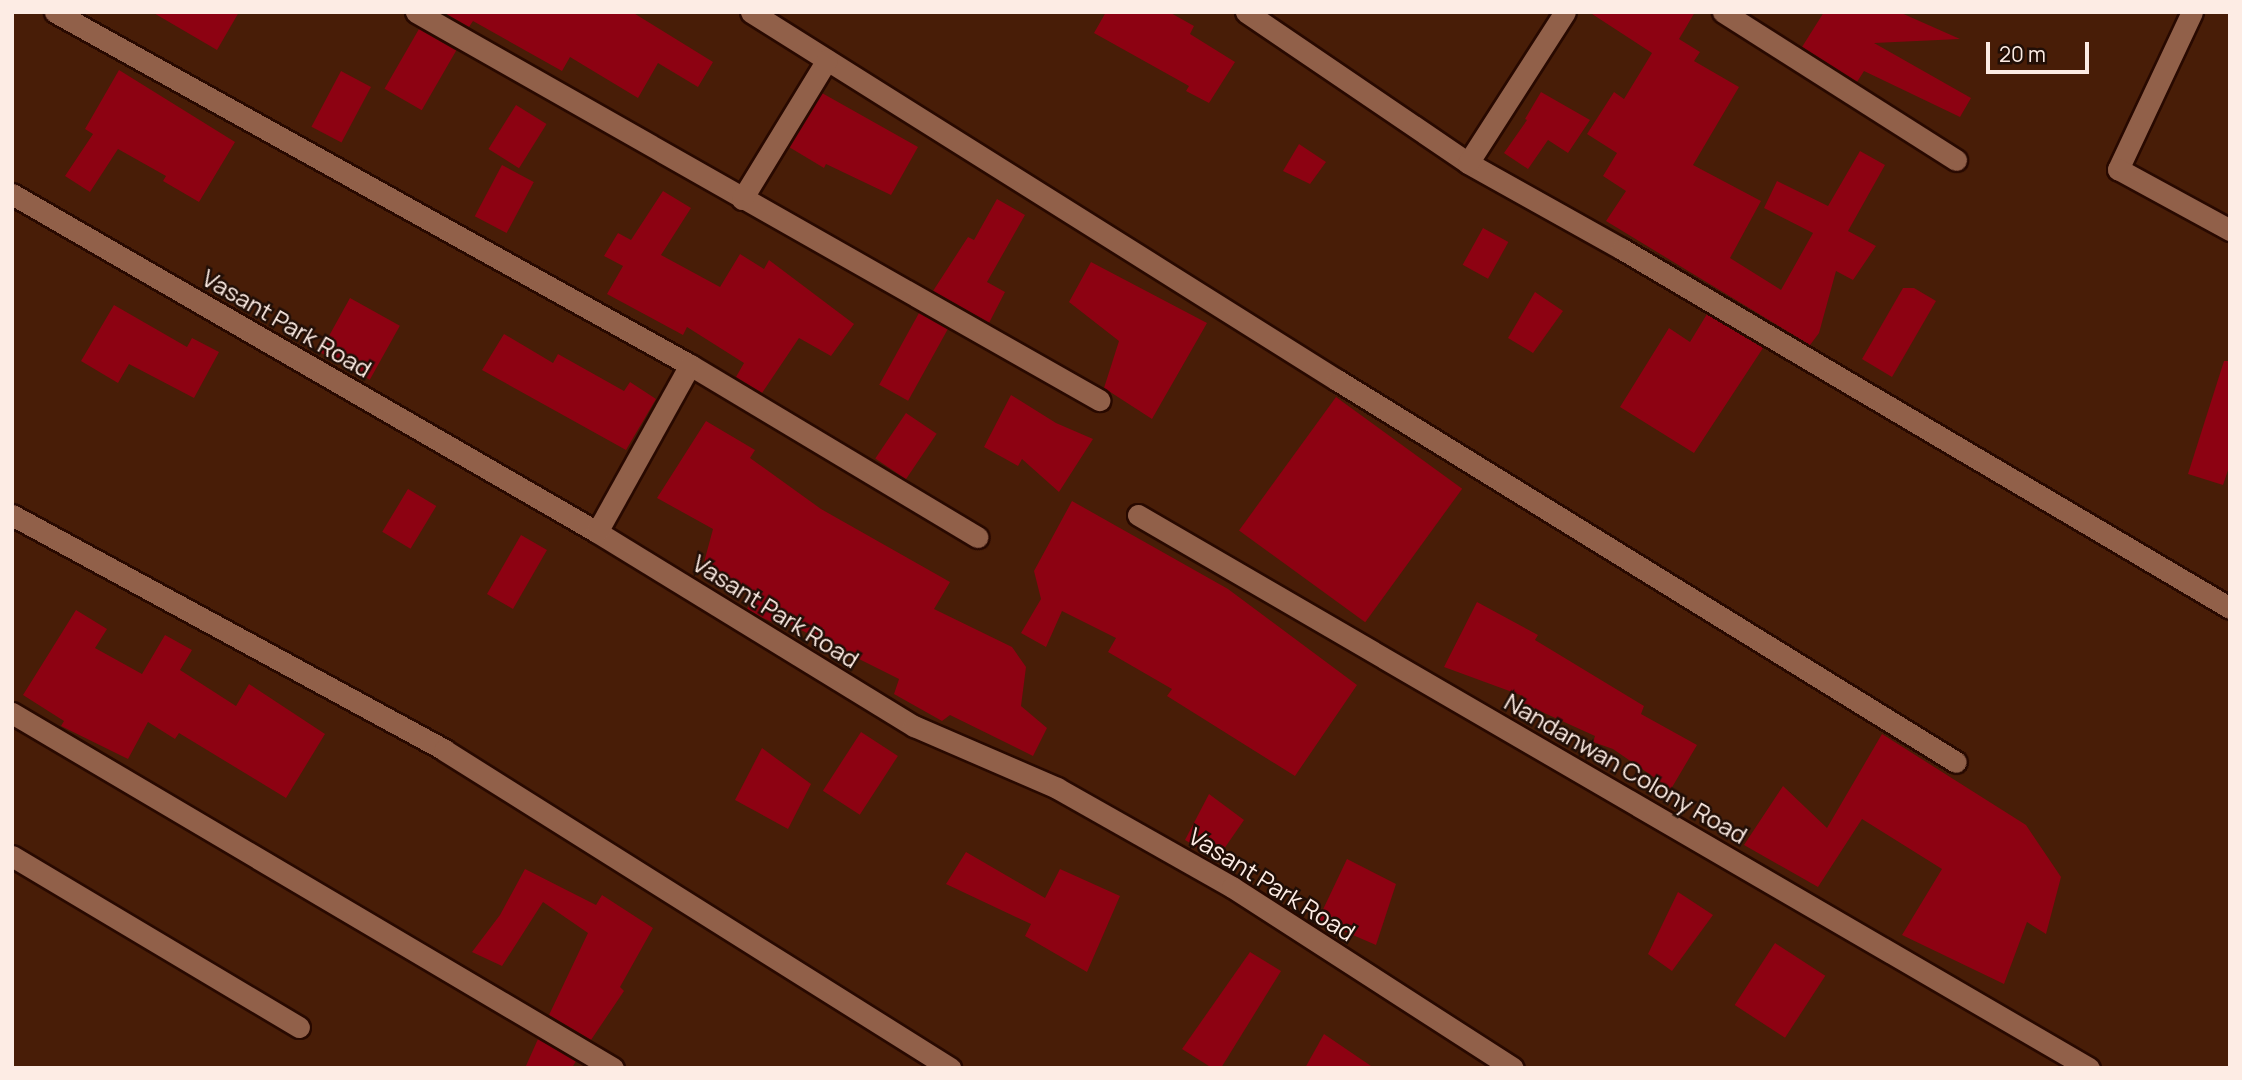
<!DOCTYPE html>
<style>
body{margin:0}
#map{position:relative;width:2242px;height:1080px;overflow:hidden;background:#481d07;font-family:Manrope,sans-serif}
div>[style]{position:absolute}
.building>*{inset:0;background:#8d0212;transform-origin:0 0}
.roads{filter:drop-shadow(2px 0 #280900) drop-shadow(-2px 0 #280900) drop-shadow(0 2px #280900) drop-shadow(0 -2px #280900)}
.minor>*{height:21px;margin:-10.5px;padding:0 10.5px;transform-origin:10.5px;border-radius:10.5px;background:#916049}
span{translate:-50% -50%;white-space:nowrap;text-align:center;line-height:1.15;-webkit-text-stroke:5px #210e06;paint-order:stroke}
.street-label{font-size:24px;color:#fdece4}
.frame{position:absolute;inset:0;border:14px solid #fdece4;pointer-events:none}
.scale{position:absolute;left:1986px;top:42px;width:103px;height:32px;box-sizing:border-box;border:4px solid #fdece4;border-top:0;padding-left:9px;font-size:21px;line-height:24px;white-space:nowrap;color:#fdece4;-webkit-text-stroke:5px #210e06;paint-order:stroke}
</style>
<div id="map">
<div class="building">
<i style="clip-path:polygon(152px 12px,239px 12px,217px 50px)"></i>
<i style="clip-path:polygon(443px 12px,632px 12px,713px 62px,698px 87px,658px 63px,638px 98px,570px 57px,562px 71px,473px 21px,469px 27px)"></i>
<i style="clip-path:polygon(1106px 12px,1169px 12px,1194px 26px,1190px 34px,1235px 62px,1209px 103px,1186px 91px,1189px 86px,1094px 33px)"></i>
<i style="clip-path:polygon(1589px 12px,1695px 12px,1679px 39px,1700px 52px,1694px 61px,1739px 87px,1693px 165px,1761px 201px,1730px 258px,1781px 290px,1813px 233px,1764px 208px,1777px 181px,1828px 206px,1860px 151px,1885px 165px,1848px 231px,1876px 246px,1853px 280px,1836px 271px,1819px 333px,1810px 345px,1606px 221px,1626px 191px,1603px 176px,1617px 153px,1587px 134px,1614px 92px,1624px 99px,1652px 53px)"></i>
<i style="clip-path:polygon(1824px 12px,1899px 12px,1960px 39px,1874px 43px,1971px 98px,1960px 117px,1864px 71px,1857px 82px,1802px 47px)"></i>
<i style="left:419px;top:29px;width:43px;height:69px;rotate:30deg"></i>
<i style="clip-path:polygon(119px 70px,235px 142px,199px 202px,163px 181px,166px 176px,118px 149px,90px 192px,65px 176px,93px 134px,85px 129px)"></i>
<i style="left:341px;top:71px;width:34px;height:63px;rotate:28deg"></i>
<i style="clip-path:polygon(1541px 92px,1590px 120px,1568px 153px,1548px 140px,1528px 169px,1504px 153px,1527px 120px,1525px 119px)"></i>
<i style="clip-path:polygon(822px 93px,918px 147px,891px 195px,826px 164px,824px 168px,789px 147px)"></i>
<i style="left:516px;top:105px;width:36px;height:52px;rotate:32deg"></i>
<i style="clip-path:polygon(1299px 144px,1326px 162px,1310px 184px,1283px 171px)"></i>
<i style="left:502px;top:165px;width:36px;height:58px;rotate:28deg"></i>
<i style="clip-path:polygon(663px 191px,691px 208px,661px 255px,720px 287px,740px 254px,764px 269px,769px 260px,854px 324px,831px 356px,799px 338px,762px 393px,736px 377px,744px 363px,687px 327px,683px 335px,607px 294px,623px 266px,604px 256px,618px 233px,631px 240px)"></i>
<i style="clip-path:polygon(997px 199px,1025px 215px,987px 282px,1005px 292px,989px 323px,933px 291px,968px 237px,974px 240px)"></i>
<i style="left:1483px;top:228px;width:29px;height:42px;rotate:29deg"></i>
<i style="clip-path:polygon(1091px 262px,1207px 323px,1152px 419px,1104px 388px,1119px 341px,1069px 302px)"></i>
<i style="clip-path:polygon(1903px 288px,1914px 288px,1936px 301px,1892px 377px,1862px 359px)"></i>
<i style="clip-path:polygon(1535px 292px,1563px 311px,1533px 353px,1508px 338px)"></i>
<i style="left:350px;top:298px;width:57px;height:62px;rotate:29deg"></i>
<i style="clip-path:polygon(114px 305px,187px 347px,192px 338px,219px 352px,194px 398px,129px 364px,118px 383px,81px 361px)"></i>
<i style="left:919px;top:313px;width:33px;height:82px;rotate:29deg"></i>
<i style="clip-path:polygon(1707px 314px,1763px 348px,1694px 453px,1620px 407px,1669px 328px,1690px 342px)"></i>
<i style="clip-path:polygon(504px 334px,553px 363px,558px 354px,624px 391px,630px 382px,656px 399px,626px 450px,482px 370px)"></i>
<i style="clip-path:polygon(2224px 361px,2230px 361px,2230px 464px,2223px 485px,2188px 474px)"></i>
<i style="clip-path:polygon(1011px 395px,1056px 423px,1093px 439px,1059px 492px,1022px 459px,1018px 466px,984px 447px)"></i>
<i style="left:1336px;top:397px;width:156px;height:165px;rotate:36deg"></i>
<i style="left:906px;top:413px;width:37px;height:55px;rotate:34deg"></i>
<i style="clip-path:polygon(706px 421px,755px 450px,750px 458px,821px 509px,950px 582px,934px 609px,1012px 647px,1026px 667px,1021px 706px,1047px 728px,1033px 756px,950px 715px,942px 721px,894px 694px,899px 679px,787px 623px,784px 627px,763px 618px,747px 609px,756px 595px,703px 566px,713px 529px,657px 498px)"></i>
<i style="left:408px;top:489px;width:33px;height:50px;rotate:31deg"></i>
<i style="clip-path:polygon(1072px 501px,1228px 589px,1357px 685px,1295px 776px,1167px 696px,1172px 689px,1108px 652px,1116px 638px,1062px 611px,1046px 647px,1021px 633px,1041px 599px,1034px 571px)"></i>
<i style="left:521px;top:535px;width:30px;height:68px;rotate:30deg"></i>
<i style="clip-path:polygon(1477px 602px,1538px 635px,1535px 640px,1644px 706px,1641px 714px,1697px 745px,1671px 789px,1613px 749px,1593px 742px,1595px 736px,1520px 702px,1523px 696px,1444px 667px)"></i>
<i style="clip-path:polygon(76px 610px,107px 629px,95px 648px,142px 674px,165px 635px,192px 650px,180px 670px,236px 706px,249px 684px,325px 734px,286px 798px,179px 733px,175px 739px,148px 722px,128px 759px,61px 726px,64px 721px,23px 695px)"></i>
<i style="left:861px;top:732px;width:44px;height:70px;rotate:33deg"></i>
<i style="clip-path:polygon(1882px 734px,2026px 825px,2061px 877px,2046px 934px,2027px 922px,2004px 984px,1902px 935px,1942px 869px,1862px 819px,1818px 887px,1744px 845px,1783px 786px,1827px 828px)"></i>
<i style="clip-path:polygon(762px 748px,811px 784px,788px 829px,735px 800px)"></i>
<i style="clip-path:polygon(1209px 794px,1244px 820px,1217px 859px,1185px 840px)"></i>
<i style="clip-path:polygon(966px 852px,1045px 898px,1060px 869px,1120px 896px,1087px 972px,1025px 936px,1031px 924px,946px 884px)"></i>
<i style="clip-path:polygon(1347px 859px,1396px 884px,1376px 945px,1318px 920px)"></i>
<i style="clip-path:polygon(525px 869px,596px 905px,602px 895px,653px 928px,620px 987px,624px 991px,591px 1040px,549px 1015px,588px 933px,543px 902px,502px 966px,472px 952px,500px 915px)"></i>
<i style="clip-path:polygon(1678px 892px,1713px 915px,1672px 971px,1648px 954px)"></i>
<i style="left:1775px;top:943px;width:60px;height:74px;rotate:33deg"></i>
<i style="clip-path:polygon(1250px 952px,1281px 971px,1221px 1068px,1212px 1068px,1182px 1049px)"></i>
<i style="clip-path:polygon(1324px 1034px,1374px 1068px,1305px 1068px)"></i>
<i style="clip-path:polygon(538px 1039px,576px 1061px,572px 1068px,525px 1068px)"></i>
</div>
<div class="roads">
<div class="minor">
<i style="left:55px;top:12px;width:727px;rotate:29.07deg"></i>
<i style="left:690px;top:365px;width:335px;rotate:30.9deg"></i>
<i style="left:416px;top:12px;width:786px;rotate:29.6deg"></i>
<i style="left:751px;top:12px;width:692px;rotate:32.13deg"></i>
<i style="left:1337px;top:380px;width:727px;rotate:31.68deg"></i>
<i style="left:1246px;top:12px;width:268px;rotate:34.2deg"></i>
<i style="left:1468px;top:163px;width:176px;rotate:29.2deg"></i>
<i style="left:1622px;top:249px;width:706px;rotate:30.56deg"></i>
<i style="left:1723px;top:12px;width:276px;rotate:32.4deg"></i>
<i style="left:2192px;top:12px;width:174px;rotate:115.2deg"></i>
<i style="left:2118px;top:169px;width:128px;rotate:28.6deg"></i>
<i style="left:1468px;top:163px;width:179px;rotate:-57.3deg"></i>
<i style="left:12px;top:194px;width:676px;rotate:30.02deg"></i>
<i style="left:597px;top:532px;width:372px;rotate:31.5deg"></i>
<i style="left:914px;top:726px;width:156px;rotate:23.4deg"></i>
<i style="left:1057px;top:788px;width:201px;rotate:29.5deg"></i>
<i style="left:1232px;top:887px;width:334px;rotate:32.8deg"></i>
<i style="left:742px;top:199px;width:163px;rotate:-58.6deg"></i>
<i style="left:12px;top:515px;width:492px;rotate:28.5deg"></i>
<i style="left:444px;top:750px;width:598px;rotate:32.15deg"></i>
<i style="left:1138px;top:515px;width:1100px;rotate:30.18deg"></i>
<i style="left:597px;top:532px;width:191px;rotate:-60.9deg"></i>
<i style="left:12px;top:713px;width:698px;rotate:30.57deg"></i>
<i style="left:12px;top:856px;width:334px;rotate:30.8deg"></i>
</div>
</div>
<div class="street-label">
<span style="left:287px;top:323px;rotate:30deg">Vasant Park Road</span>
<span style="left:776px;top:611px;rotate:32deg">Vasant Park Road</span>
<span style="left:1626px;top:768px;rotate:30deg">Nandanwan Colony Road</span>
<span style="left:1272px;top:884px;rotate:32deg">Vasant Park Road</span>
</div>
<div class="frame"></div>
<div class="scale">20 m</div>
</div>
